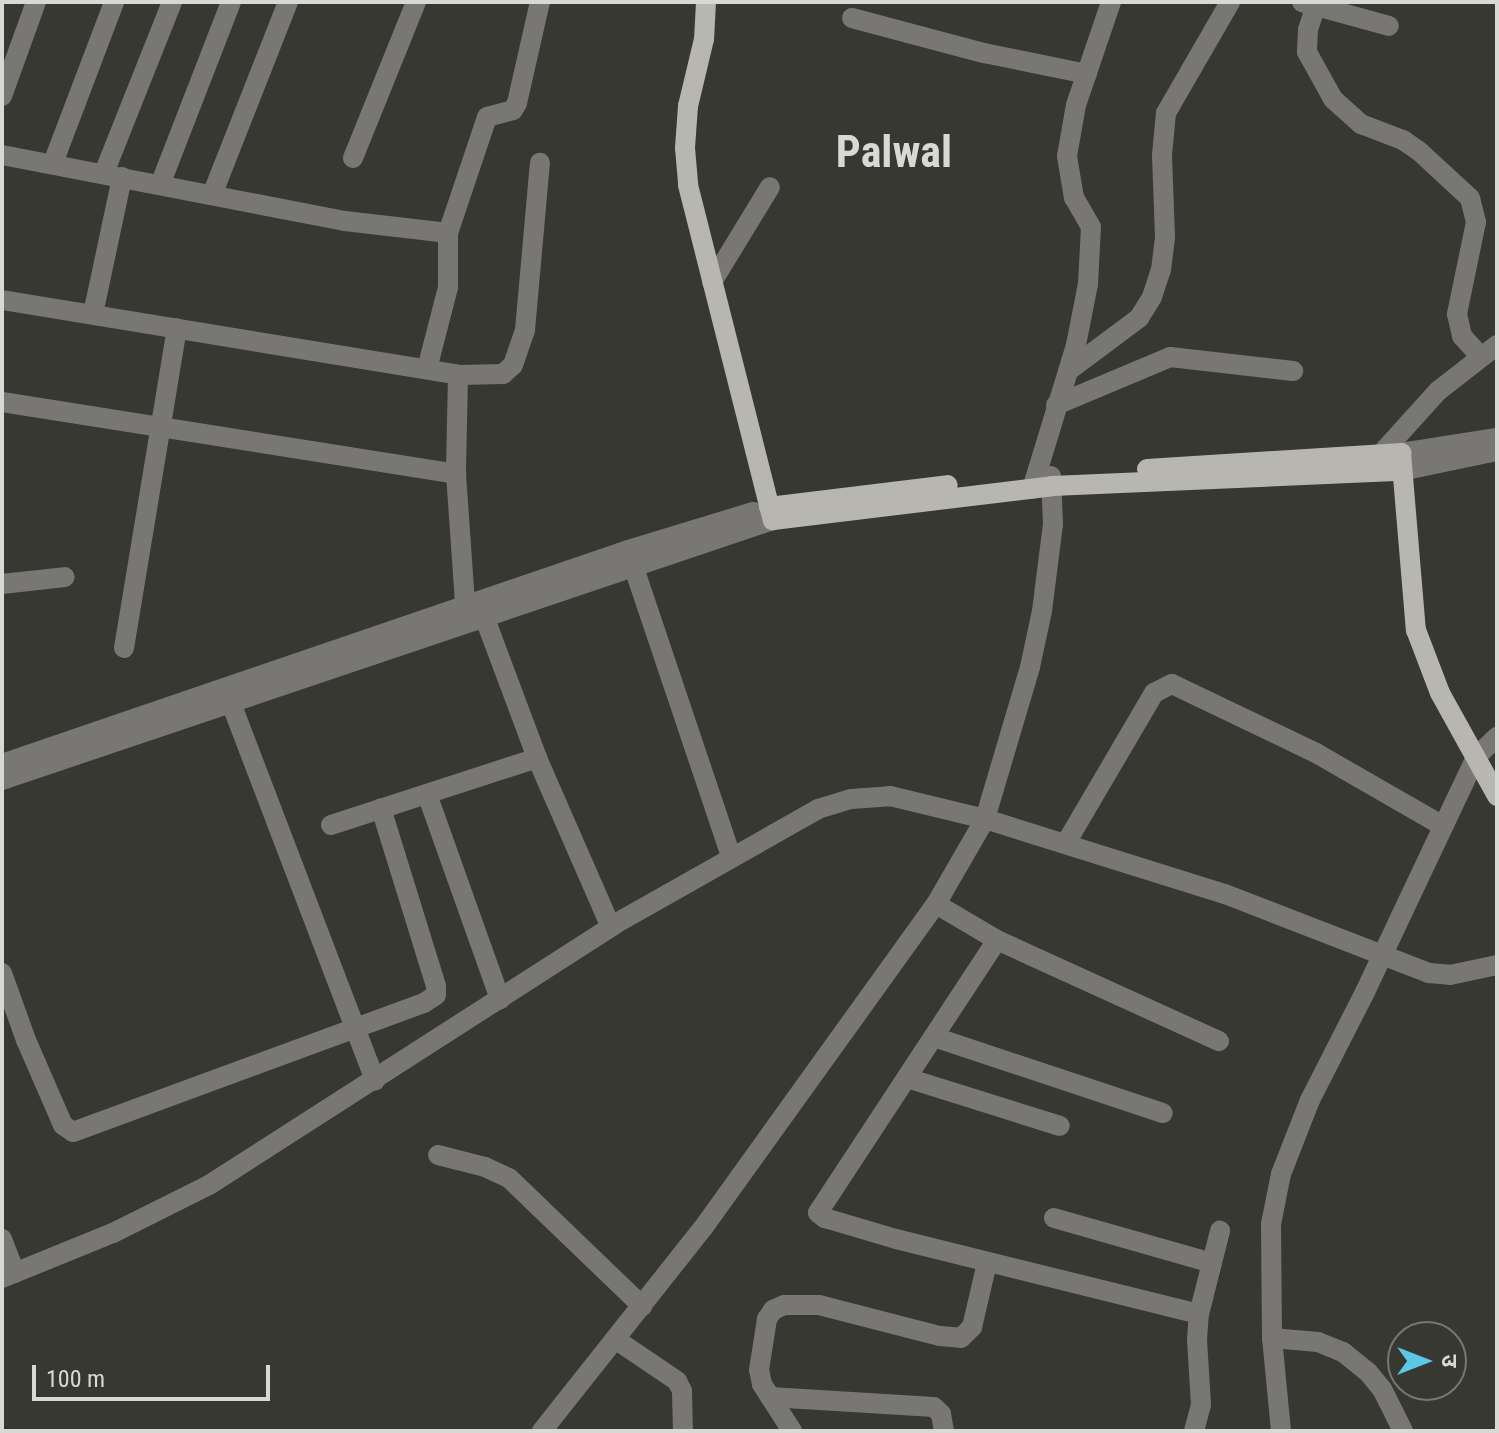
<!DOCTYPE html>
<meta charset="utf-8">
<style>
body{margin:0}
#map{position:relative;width:1499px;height:1433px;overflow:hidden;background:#373832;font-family:"Roboto Condensed","Noto Sans Devanagari",sans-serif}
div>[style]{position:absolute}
.minor>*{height:20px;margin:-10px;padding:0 10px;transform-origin:10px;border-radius:10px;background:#787774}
.major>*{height:20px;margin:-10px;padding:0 10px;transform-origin:10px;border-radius:10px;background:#b7b6b0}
span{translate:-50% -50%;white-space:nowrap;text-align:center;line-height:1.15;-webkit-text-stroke:6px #373832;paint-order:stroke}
.town-label{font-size:44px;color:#d8d9d5;font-weight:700}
.frame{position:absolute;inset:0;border:4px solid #d8d9d5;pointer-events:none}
.north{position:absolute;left:1387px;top:1321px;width:80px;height:80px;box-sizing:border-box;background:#373832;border:2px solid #777873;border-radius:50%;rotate:90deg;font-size:22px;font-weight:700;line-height:32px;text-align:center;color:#d8d9d5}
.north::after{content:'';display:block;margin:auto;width:28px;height:36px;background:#5ac8e6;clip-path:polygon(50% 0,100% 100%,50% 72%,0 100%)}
.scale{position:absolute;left:32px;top:1365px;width:238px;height:36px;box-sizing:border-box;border:4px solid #d8d9d5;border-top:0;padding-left:10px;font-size:24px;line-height:28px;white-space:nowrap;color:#d8d9d5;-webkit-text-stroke:6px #373832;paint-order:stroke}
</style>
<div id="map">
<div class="minor">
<i style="left:1302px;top:2px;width:90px;rotate:15.4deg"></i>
<i style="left:1316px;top:5px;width:26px;rotate:108deg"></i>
<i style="left:1308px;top:30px;width:22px;rotate:93deg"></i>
<i style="left:1307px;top:52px;width:54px;rotate:61deg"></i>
<i style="left:1333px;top:99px;width:38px;rotate:42deg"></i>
<i style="left:1361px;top:124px;width:45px;rotate:20.9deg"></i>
<i style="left:1403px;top:140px;width:19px;rotate:35deg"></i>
<i style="left:1419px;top:151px;width:69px;rotate:42.7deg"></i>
<i style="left:1470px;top:198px;width:25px;rotate:76deg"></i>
<i style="left:1476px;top:222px;width:94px;rotate:101.7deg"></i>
<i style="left:1457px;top:314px;width:23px;rotate:77deg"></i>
<i style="left:1462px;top:336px;width:28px;rotate:48deg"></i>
<i style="left:852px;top:18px;width:137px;rotate:14.9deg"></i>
<i style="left:984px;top:53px;width:105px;rotate:11.5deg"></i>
<i style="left:2px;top:96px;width:100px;rotate:-70.1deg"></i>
<i style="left:2px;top:155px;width:349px;rotate:10.9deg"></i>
<i style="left:345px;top:221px;width:104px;rotate:6.6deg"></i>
<i style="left:353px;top:158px;width:168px;rotate:-68deg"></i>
<i style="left:53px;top:163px;width:172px;rotate:-69.2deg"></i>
<i style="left:104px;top:173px;width:184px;rotate:-68.3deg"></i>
<i style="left:160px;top:185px;width:196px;rotate:-68.8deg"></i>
<i style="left:212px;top:195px;width:207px;rotate:-68.5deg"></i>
<i style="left:712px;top:282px;width:111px;rotate:-58.6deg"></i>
<i style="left:2px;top:300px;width:462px;rotate:9.3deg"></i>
<i style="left:458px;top:375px;width:45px;rotate:-1.3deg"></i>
<i style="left:503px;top:374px;width:13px;rotate:-42deg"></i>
<i style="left:513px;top:365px;width:37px;rotate:-71deg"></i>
<i style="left:525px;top:330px;width:168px;rotate:-84.9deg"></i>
<i style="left:93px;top:314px;width:140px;rotate:-78deg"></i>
<i style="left:427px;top:369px;width:85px;rotate:-75.6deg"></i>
<i style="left:448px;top:287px;width:54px;rotate:-90deg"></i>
<i style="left:448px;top:233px;width:122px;rotate:-71.4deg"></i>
<i style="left:487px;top:117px;width:27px;rotate:-15deg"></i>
<i style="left:513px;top:110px;width:8px;rotate:-60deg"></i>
<i style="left:517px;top:103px;width:104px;rotate:-77.2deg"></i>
<i style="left:1068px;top:371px;width:89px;rotate:-36.7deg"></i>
<i style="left:1139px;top:318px;width:25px;rotate:-58deg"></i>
<i style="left:1152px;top:297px;width:28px;rotate:-72deg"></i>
<i style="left:1161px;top:270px;width:33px;rotate:-83deg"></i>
<i style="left:1165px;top:237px;width:82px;rotate:-92.1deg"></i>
<i style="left:1162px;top:155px;width:42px;rotate:-84.6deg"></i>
<i style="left:1166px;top:113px;width:128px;rotate:-60deg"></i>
<i style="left:458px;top:375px;width:99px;rotate:91.2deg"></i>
<i style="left:456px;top:474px;width:144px;rotate:86deg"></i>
<i style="left:2px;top:402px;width:460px;rotate:9deg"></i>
<i style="left:1056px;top:405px;width:124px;rotate:-22.8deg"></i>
<i style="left:1170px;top:357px;width:124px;rotate:6.5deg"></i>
<i style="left:1401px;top:453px;width:97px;rotate:-8.9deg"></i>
<i style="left:1380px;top:466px;width:12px;rotate:-85deg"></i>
<i style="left:1381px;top:454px;width:85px;rotate:-47.9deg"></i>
<i style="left:1438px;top:391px;width:75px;rotate:-37.9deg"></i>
<i style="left:1401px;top:471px;width:98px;rotate:-11.8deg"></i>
<i style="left:1032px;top:489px;width:151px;rotate:-73deg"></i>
<i style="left:1076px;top:345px;width:62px;rotate:-78.9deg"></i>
<i style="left:1088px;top:284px;width:57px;rotate:-87deg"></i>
<i style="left:1091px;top:227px;width:34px;rotate:-120deg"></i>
<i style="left:1074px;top:198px;width:43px;rotate:-99.5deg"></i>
<i style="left:1067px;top:156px;width:52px;rotate:-80deg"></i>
<i style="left:1076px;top:105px;width:109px;rotate:-71.2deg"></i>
<i style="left:633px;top:565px;width:308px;rotate:71.4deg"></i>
<i style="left:2px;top:584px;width:63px;rotate:-6.3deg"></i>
<i style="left:484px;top:616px;width:152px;rotate:69.5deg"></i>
<i style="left:537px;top:758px;width:184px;rotate:66.4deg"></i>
<i style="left:124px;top:648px;width:324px;rotate:-80.6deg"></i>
<i style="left:231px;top:703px;width:404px;rotate:69.1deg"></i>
<i style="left:2px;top:764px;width:662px;rotate:-18.87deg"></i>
<i style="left:628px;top:550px;width:131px;rotate:-16.9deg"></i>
<i style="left:2px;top:780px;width:814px;rotate:-18.64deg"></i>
<i style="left:427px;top:794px;width:218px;rotate:70.4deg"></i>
<i style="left:331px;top:825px;width:217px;rotate:-18deg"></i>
<i style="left:1066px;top:843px;width:174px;rotate:-59.6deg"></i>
<i style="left:1154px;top:693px;width:20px;rotate:-27deg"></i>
<i style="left:1172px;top:684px;width:160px;rotate:25.6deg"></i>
<i style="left:1316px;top:753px;width:146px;rotate:29.9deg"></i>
<i style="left:936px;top:904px;width:71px;rotate:30.5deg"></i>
<i style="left:997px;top:940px;width:244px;rotate:24.5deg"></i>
<i style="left:997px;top:940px;width:326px;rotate:123.3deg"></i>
<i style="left:818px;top:1213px;width:9px;rotate:36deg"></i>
<i style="left:825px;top:1218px;width:74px;rotate:16.5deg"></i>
<i style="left:896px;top:1239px;width:312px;rotate:13.9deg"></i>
<i style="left:2px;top:973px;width:71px;rotate:70.3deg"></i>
<i style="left:26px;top:1040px;width:93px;rotate:66.5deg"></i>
<i style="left:63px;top:1125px;width:12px;rotate:35deg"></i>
<i style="left:73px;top:1132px;width:374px;rotate:-20.2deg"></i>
<i style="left:424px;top:1003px;width:14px;rotate:-34deg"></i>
<i style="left:436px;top:995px;width:9px;rotate:-90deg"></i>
<i style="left:436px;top:986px;width:186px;rotate:-107.2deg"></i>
<i style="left:934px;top:1037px;width:241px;rotate:18.4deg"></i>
<i style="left:907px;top:1078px;width:160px;rotate:17.4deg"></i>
<i style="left:438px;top:1155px;width:49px;rotate:14.3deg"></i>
<i style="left:485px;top:1167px;width:26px;rotate:25deg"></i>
<i style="left:509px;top:1178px;width:185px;rotate:43.9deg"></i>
<i style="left:1054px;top:1218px;width:164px;rotate:15.9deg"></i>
<i style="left:2px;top:1239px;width:36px;rotate:69deg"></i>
<i style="left:2px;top:1278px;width:120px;rotate:-22.1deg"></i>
<i style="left:113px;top:1233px;width:107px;rotate:-26.6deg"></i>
<i style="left:209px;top:1185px;width:483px;rotate:-32.7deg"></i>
<i style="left:615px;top:924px;width:233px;rotate:-29.5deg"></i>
<i style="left:818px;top:809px;width:34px;rotate:-17deg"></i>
<i style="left:851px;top:799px;width:39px;rotate:-4deg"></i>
<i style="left:890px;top:796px;width:98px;rotate:13.6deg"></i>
<i style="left:985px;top:819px;width:251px;rotate:17.4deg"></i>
<i style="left:1225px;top:894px;width:219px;rotate:21.2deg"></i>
<i style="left:1429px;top:973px;width:21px;rotate:5deg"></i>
<i style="left:1450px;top:975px;width:48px;rotate:-12deg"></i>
<i style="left:1272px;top:1338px;width:46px;rotate:5deg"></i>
<i style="left:1318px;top:1342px;width:27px;rotate:22deg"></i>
<i style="left:1343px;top:1352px;width:32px;rotate:39deg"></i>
<i style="left:1368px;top:1372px;width:22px;rotate:51deg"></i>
<i style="left:1382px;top:1389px;width:47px;rotate:63.4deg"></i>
<i style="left:615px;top:1339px;width:75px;rotate:34.1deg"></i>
<i style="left:677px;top:1381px;width:11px;rotate:63deg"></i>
<i style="left:682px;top:1391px;width:40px;rotate:88.6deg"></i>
<i style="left:770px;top:1397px;width:164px;rotate:3.5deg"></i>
<i style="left:934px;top:1407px;width:10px;rotate:45deg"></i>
<i style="left:941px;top:1414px;width:17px;rotate:80deg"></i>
<i style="left:542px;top:1431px;width:259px;rotate:-51.6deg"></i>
<i style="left:703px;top:1228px;width:399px;rotate:-54.3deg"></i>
<i style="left:936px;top:904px;width:98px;rotate:-60deg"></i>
<i style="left:985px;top:819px;width:159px;rotate:-73.5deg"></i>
<i style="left:1030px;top:667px;width:57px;rotate:-77.9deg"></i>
<i style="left:1042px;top:611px;width:88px;rotate:-82.8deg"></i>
<i style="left:1053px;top:524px;width:48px;rotate:-92.4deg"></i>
<i style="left:792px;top:1431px;width:56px;rotate:-122.6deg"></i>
<i style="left:762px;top:1384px;width:14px;rotate:-102deg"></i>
<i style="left:759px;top:1370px;width:52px;rotate:-81.1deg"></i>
<i style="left:767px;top:1319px;width:11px;rotate:-56deg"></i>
<i style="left:773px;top:1310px;width:12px;rotate:-24deg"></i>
<i style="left:784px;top:1305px;width:35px"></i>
<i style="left:819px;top:1305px;width:125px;rotate:14.4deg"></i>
<i style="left:940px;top:1336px;width:21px;rotate:5deg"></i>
<i style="left:961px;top:1338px;width:16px;rotate:-45deg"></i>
<i style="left:972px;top:1327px;width:66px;rotate:-76.8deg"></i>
<i style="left:1194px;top:1431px;width:27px;rotate:-75deg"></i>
<i style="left:1201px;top:1405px;width:65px;rotate:-93.5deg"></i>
<i style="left:1197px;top:1340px;width:26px;rotate:-86deg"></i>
<i style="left:1199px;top:1314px;width:86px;rotate:-75.8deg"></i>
<i style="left:1281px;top:1431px;width:93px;rotate:-95.5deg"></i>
<i style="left:1272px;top:1338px;width:114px;rotate:-90.5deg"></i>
<i style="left:1271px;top:1224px;width:51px;rotate:-78.7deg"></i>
<i style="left:1281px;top:1174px;width:79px;rotate:-68.6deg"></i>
<i style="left:1310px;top:1100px;width:121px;rotate:-63deg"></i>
<i style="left:1365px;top:992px;width:260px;rotate:-64.7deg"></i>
<i style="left:1476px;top:757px;width:29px;rotate:-44deg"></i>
</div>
<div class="major">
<i style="left:706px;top:2px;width:37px;rotate:93deg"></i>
<i style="left:704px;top:39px;width:69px;rotate:103.4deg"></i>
<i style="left:688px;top:106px;width:42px;rotate:94.1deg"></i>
<i style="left:685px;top:148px;width:37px;rotate:85deg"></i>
<i style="left:688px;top:185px;width:346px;rotate:75.8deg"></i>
<i style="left:773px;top:520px;width:281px;rotate:-6.9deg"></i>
<i style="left:1052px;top:486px;width:349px;rotate:-2.5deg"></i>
<i style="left:1147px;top:469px;width:255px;rotate:-3.6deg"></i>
<i style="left:1401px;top:453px;width:178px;rotate:85.2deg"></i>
<i style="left:1416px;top:630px;width:67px;rotate:69.1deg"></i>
<i style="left:1440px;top:693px;width:118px;rotate:61deg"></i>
<i style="left:769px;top:507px;width:180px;rotate:-7deg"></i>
</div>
<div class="town-label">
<span style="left:894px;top:152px">Palwal</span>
</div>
<div class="frame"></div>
<div class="north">उ</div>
<div class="scale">100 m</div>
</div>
